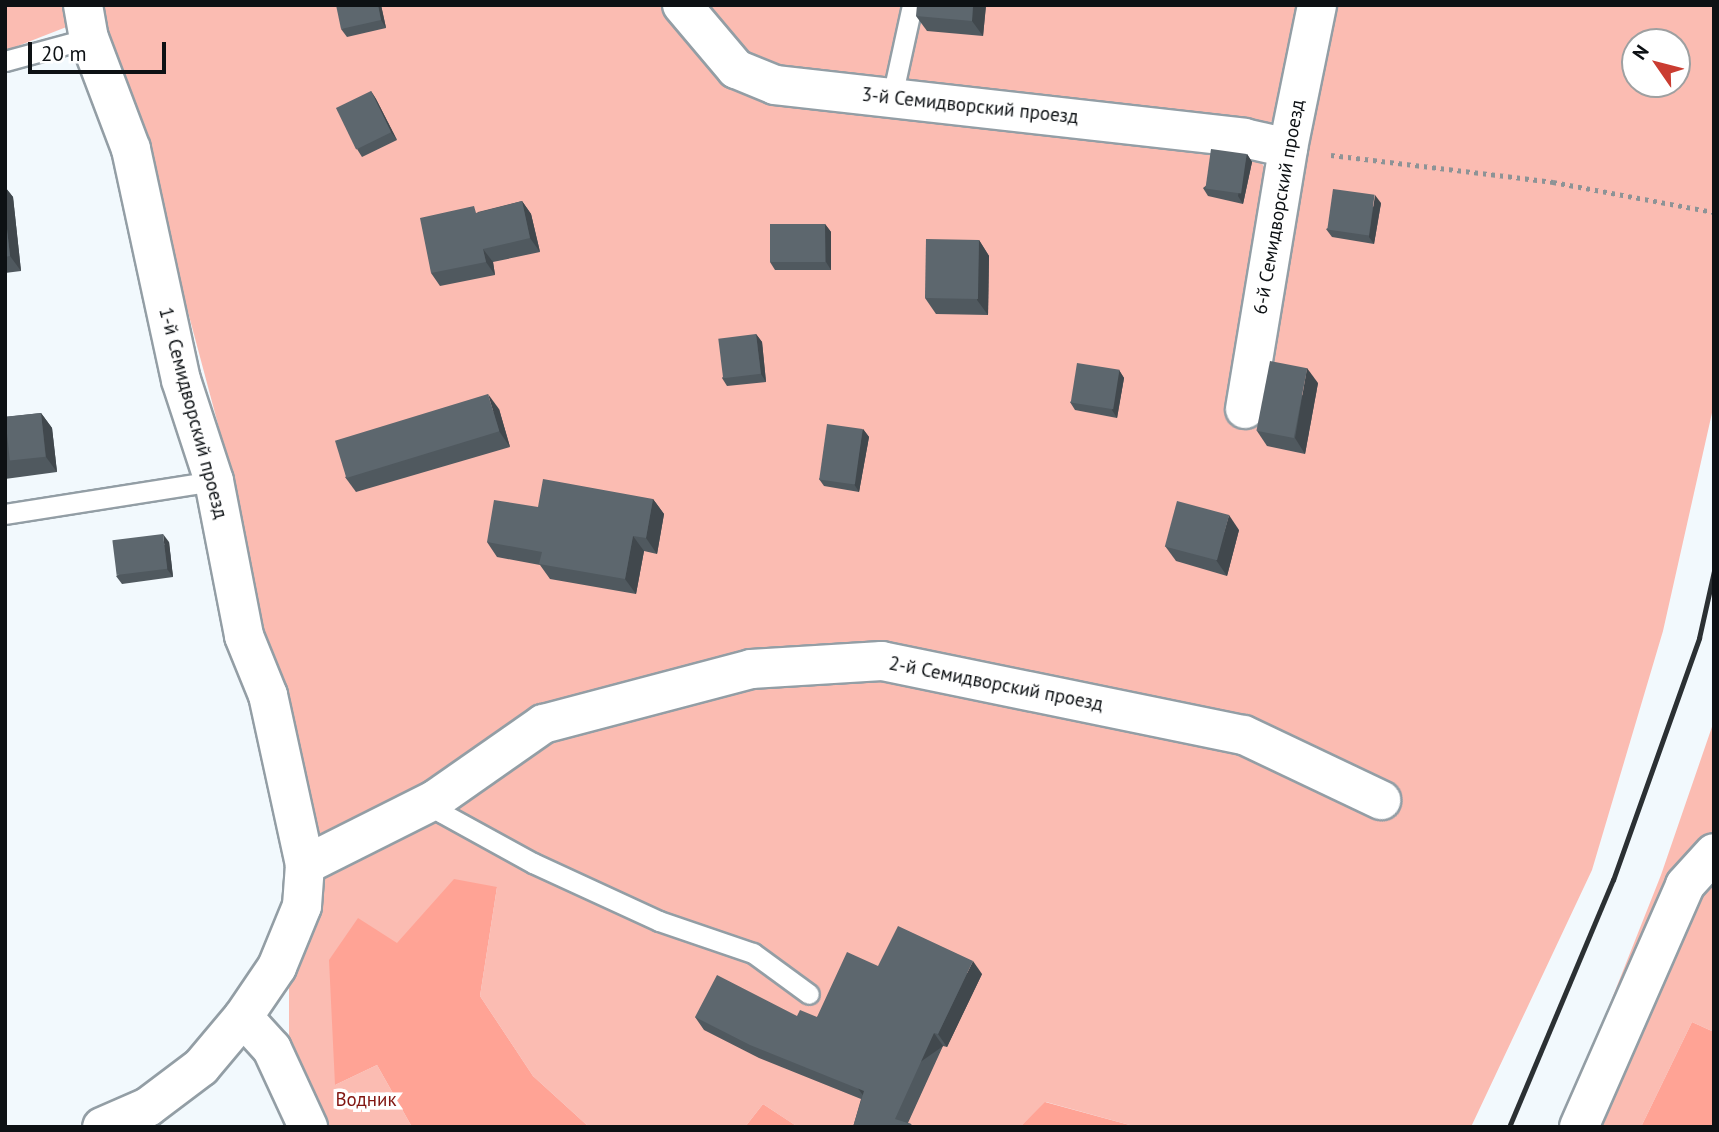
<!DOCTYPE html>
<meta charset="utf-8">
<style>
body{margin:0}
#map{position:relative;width:1719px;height:1132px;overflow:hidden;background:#f2f9fd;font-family:"PT Sans",sans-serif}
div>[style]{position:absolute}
.green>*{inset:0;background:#fbbcb2}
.forest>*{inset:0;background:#ffa395}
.path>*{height:4.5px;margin-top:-2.25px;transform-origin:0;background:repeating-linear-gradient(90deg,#8d9396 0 3.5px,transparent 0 8.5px)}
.roads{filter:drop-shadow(2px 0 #939ea5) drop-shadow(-2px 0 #939ea5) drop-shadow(0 2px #939ea5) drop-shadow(0 -2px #939ea5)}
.service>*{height:19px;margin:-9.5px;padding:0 9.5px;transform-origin:9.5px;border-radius:9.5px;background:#fff}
.minor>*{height:38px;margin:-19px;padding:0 19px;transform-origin:19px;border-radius:19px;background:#fff}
.rail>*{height:5px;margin:-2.5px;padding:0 2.5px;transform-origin:2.5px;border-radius:2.5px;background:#2b3033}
.wall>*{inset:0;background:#50595f}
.shaded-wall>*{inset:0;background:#41484d;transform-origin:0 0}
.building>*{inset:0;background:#5d676e;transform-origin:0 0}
span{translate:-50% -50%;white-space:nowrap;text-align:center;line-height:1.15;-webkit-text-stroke:7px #fff;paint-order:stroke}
.street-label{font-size:19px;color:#0d1114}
.park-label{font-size:19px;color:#801510}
.frame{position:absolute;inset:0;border:7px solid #0d1114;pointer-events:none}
.north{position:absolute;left:1621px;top:28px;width:70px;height:70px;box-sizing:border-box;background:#fff;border:2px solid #9ea0a1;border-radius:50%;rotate:305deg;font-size:19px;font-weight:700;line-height:28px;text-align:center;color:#0d1114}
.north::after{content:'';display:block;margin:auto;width:24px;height:32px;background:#ca3c31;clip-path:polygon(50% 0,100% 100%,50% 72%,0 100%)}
.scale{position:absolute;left:28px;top:42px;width:138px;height:32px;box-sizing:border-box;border:4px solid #0d1114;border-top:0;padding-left:9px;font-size:21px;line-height:24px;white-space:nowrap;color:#0d1114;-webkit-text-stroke:5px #fff;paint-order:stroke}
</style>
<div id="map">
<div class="green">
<i style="clip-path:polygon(5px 5px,66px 5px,69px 26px,5px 51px)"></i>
<i style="clip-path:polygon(evenodd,100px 5px,672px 5px,730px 79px,1256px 154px,1271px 178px,1329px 5px,1714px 5px,1714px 404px,1663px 631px,1592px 870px,1471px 1127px,1137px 1127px,1046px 1102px,1020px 1127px,798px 1127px,763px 1104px,745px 1127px,589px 1127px,533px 1076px,480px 996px,497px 887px,335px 1085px,377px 1065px,412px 1127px,314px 1127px,289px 1046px,289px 980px,338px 831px,321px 834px,313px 825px,257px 632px,235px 488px,145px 151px,106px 38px,100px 5px,1635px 42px,1677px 42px,1677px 84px,1635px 84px,1635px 42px)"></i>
<i style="clip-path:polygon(697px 5px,1313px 5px,1285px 115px,1264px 125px,775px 75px,738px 56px)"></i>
<i style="clip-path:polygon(1714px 721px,1714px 1032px,1692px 1022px,1641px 1127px,1561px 1127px,1661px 875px)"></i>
</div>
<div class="forest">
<i style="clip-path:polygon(454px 879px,497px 887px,480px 996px,533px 1076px,589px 1127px,412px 1127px,377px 1065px,335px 1085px,329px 960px,358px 918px,397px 943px)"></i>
<i style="clip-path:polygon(1692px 1022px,1714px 1032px,1714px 1127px,1641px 1127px)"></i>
<i style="clip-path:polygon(1045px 1102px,1137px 1127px,1020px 1127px)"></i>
<i style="clip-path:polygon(763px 1104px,798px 1127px,745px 1127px)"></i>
</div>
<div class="path">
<i style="left:1331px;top:155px;width:224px;rotate:6.9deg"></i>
<i style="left:1553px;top:182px;width:164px;rotate:10.6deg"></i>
</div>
<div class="roads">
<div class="service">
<i style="left:5px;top:61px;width:87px;rotate:-15.3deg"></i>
<i style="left:892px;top:97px;width:94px;rotate:-77.7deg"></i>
<i style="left:5px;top:514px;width:212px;rotate:-9deg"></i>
<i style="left:436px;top:799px;width:15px;rotate:67deg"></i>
<i style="left:442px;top:813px;width:104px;rotate:28.8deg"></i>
<i style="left:533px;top:863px;width:139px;rotate:24.7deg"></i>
<i style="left:659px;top:921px;width:99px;rotate:18.8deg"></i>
<i style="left:753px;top:953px;width:69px;rotate:36.2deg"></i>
</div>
<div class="minor">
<i style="left:83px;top:5px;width:34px;rotate:80deg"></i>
<i style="left:89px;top:38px;width:119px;rotate:69.3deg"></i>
<i style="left:131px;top:149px;width:236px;rotate:77.8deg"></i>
<i style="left:181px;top:380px;width:106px;rotate:71.9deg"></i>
<i style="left:214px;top:481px;width:158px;rotate:79deg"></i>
<i style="left:244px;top:636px;width:64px;rotate:67.9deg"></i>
<i style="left:268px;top:695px;width:174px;rotate:77.7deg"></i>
<i style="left:305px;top:865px;width:41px;rotate:94.2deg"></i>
<i style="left:302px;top:906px;width:66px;rotate:112.3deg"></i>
<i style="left:277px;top:967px;width:60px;rotate:124.2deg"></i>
<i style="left:243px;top:1017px;width:65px;rotate:130deg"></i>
<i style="left:201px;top:1067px;width:66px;rotate:143deg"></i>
<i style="left:148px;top:1107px;width:50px;rotate:156.5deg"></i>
<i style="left:682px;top:5px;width:84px;rotate:49.8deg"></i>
<i style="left:736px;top:69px;width:42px;rotate:22.3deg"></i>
<i style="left:775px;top:85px;width:472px;rotate:6.4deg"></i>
<i style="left:1244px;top:138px;width:45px;rotate:12.8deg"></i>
<i style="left:1245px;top:409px;width:265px;rotate:-80.6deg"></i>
<i style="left:1288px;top:148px;width:146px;rotate:-78.5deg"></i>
<i style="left:305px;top:865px;width:147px;rotate:-26.7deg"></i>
<i style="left:436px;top:799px;width:131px;rotate:-35deg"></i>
<i style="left:543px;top:724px;width:215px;rotate:-14.8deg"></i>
<i style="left:751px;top:669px;width:131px;rotate:-3.5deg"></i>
<i style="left:882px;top:661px;width:369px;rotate:11.6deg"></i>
<i style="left:1244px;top:735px;width:152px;rotate:25.4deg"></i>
<i style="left:243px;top:1017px;width:43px;rotate:47.8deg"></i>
<i style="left:272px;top:1049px;width:86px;rotate:65.2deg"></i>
<i style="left:1579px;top:1127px;width:264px;rotate:-66.3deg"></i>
<i style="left:1685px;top:885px;width:43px;rotate:-47.8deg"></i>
</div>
</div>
<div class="rail">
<i style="left:1509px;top:1127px;width:268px;rotate:-67.2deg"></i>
<i style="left:1613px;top:880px;width:257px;rotate:-70.4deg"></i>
<i style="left:1699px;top:638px;width:69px;rotate:-77.4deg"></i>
</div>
<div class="wall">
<i style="clip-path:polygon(381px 5px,386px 28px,347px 37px,341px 29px)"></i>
<i style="clip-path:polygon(986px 5px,983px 36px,927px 31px,916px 16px)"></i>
<i style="clip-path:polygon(371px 91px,376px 99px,397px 140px,362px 157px,357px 149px)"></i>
<i style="clip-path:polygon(1247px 154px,1252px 162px,1243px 204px,1208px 196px,1203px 188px)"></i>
<i style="clip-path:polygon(5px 187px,13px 197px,21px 271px,5px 273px)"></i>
<i style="clip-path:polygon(522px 201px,531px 214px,540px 252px,493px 262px,495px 275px,440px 286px,431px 273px,478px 212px)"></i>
<i style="clip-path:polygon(1381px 203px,1374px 244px,1332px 237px,1326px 229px)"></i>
<i style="clip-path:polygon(825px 224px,831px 232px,831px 270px,775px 270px,770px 262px)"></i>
<i style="clip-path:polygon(979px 240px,989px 256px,988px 315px,936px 314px,925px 298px)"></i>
<i style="clip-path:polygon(756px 334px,762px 342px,766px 382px,727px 386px,722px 378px)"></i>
<i style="clip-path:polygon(1119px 370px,1124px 378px,1117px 418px,1075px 410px,1070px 402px)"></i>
<i style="clip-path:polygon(1318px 383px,1305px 454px,1267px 446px,1257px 431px)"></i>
<i style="clip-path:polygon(499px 409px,510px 447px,356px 492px,345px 477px)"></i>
<i style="clip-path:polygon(41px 413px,52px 428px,57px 472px,5px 479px,5px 417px)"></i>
<i style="clip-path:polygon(863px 429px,869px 437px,859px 492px,824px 486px,819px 479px)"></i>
<i style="clip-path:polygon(653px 499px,664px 514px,657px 554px,644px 551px,636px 594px,550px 579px,540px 565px,497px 557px,487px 542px,538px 507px)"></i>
<i style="clip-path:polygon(1239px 530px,1227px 576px,1176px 561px,1165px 546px)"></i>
<i style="clip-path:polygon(169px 542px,173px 577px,122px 584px,116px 576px)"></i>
<i style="clip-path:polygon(878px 966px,982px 974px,947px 1047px,943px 1046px,908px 1123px,911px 1124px,913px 1127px,853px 1127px,861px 1099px,759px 1058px,704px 1030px,695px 1017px,817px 1017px)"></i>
</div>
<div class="shaded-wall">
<i style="clip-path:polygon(378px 5px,381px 5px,386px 28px,381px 20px)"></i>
<i style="clip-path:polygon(973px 5px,986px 5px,983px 36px,972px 21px)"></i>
<i style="clip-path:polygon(371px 91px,376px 99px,397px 140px,391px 132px)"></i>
<i style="clip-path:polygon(1247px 154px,1252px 162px,1243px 204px,1238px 196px)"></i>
<i style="clip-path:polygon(5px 187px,13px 197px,21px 271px,10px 256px,5px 211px)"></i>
<i style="clip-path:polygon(1375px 195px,1381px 203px,1374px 244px,1369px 237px)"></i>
<i style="clip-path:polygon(522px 201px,531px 214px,540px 252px,530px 238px)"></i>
<i style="clip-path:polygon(825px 224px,831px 232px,831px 270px,826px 262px)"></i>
<i style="clip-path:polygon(979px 240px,989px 256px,988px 315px,977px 300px)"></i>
<i style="clip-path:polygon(483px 249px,493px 262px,495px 275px,486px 262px)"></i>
<i style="clip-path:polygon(756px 334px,762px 342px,766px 382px,761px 374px)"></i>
<i style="clip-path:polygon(1307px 368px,1318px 383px,1305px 454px,1295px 438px)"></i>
<i style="clip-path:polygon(1119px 370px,1124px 378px,1117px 418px,1112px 410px)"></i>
<i style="clip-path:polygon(488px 394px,499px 409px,510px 447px,499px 431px)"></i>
<i style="clip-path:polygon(41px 413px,52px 428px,57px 472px,46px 457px)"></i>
<i style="clip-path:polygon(863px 429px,869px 437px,859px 492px,854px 484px)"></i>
<i style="clip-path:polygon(653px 499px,664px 514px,657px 554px,646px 538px)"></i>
<i style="clip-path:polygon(1229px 515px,1239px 530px,1227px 576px,1216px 560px)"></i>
<i style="clip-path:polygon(163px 534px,169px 542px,173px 577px,167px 569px)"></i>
<i style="clip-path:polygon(633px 536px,644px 551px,636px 594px,625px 579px)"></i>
<i style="clip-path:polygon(973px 961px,982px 974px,947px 1047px,938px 1034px)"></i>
<i style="left:934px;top:1033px;width:16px;height:94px;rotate:55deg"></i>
</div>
<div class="building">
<i style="clip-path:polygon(336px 5px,378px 5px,381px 20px,341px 29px)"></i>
<i style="clip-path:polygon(917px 5px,973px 5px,972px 21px,916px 16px)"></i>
<i style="left:371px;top:91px;width:46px;height:39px;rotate:64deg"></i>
<i style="left:1211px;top:149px;width:36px;height:40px;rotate:8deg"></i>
<i style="left:1333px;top:189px;width:42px;height:41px;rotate:8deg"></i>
<i style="clip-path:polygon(522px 201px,530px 238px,483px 249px,486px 262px,431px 273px,420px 218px,474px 206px,476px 213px)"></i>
<i style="clip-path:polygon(5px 211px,10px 256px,5px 257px)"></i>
<i style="left:770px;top:224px;width:55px;height:38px"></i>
<i style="left:926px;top:239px;width:53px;height:59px;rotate:1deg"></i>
<i style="left:756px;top:334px;width:40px;height:38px;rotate:83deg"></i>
<i style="left:1270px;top:361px;width:38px;height:71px;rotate:11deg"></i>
<i style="left:1077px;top:363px;width:43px;height:40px;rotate:9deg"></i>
<i style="left:488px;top:394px;width:39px;height:160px;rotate:73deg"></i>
<i style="left:41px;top:413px;width:44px;height:36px;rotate:84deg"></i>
<i style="left:827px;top:424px;width:36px;height:56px;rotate:8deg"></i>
<i style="clip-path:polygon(543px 479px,653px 499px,646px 538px,633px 536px,625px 579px,539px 564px,542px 552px,487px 542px,494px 500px,538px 507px)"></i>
<i style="left:1177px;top:501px;width:54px;height:47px;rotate:15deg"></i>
<i style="left:163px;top:534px;width:35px;height:51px;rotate:83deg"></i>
<i style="clip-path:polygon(898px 926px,973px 961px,938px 1034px,934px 1033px,895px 1119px,911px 1124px,911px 1127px,853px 1127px,864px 1091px,750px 1045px,695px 1017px,717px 975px,797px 1016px,800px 1010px,817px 1017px,847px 952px,878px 966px)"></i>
</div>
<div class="street-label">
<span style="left:970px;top:106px;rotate:6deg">3-й Семидворский проезд</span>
<span style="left:1279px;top:207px;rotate:-80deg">6-й Семидворский проезд</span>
<span style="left:193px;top:413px;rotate:75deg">1-й Семидворский проезд</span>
<span style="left:996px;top:684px;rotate:11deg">2-й Семидворский проезд</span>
</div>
<div class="park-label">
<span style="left:366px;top:1100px">Водник</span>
</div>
<div class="frame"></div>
<div class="north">N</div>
<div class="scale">20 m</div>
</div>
